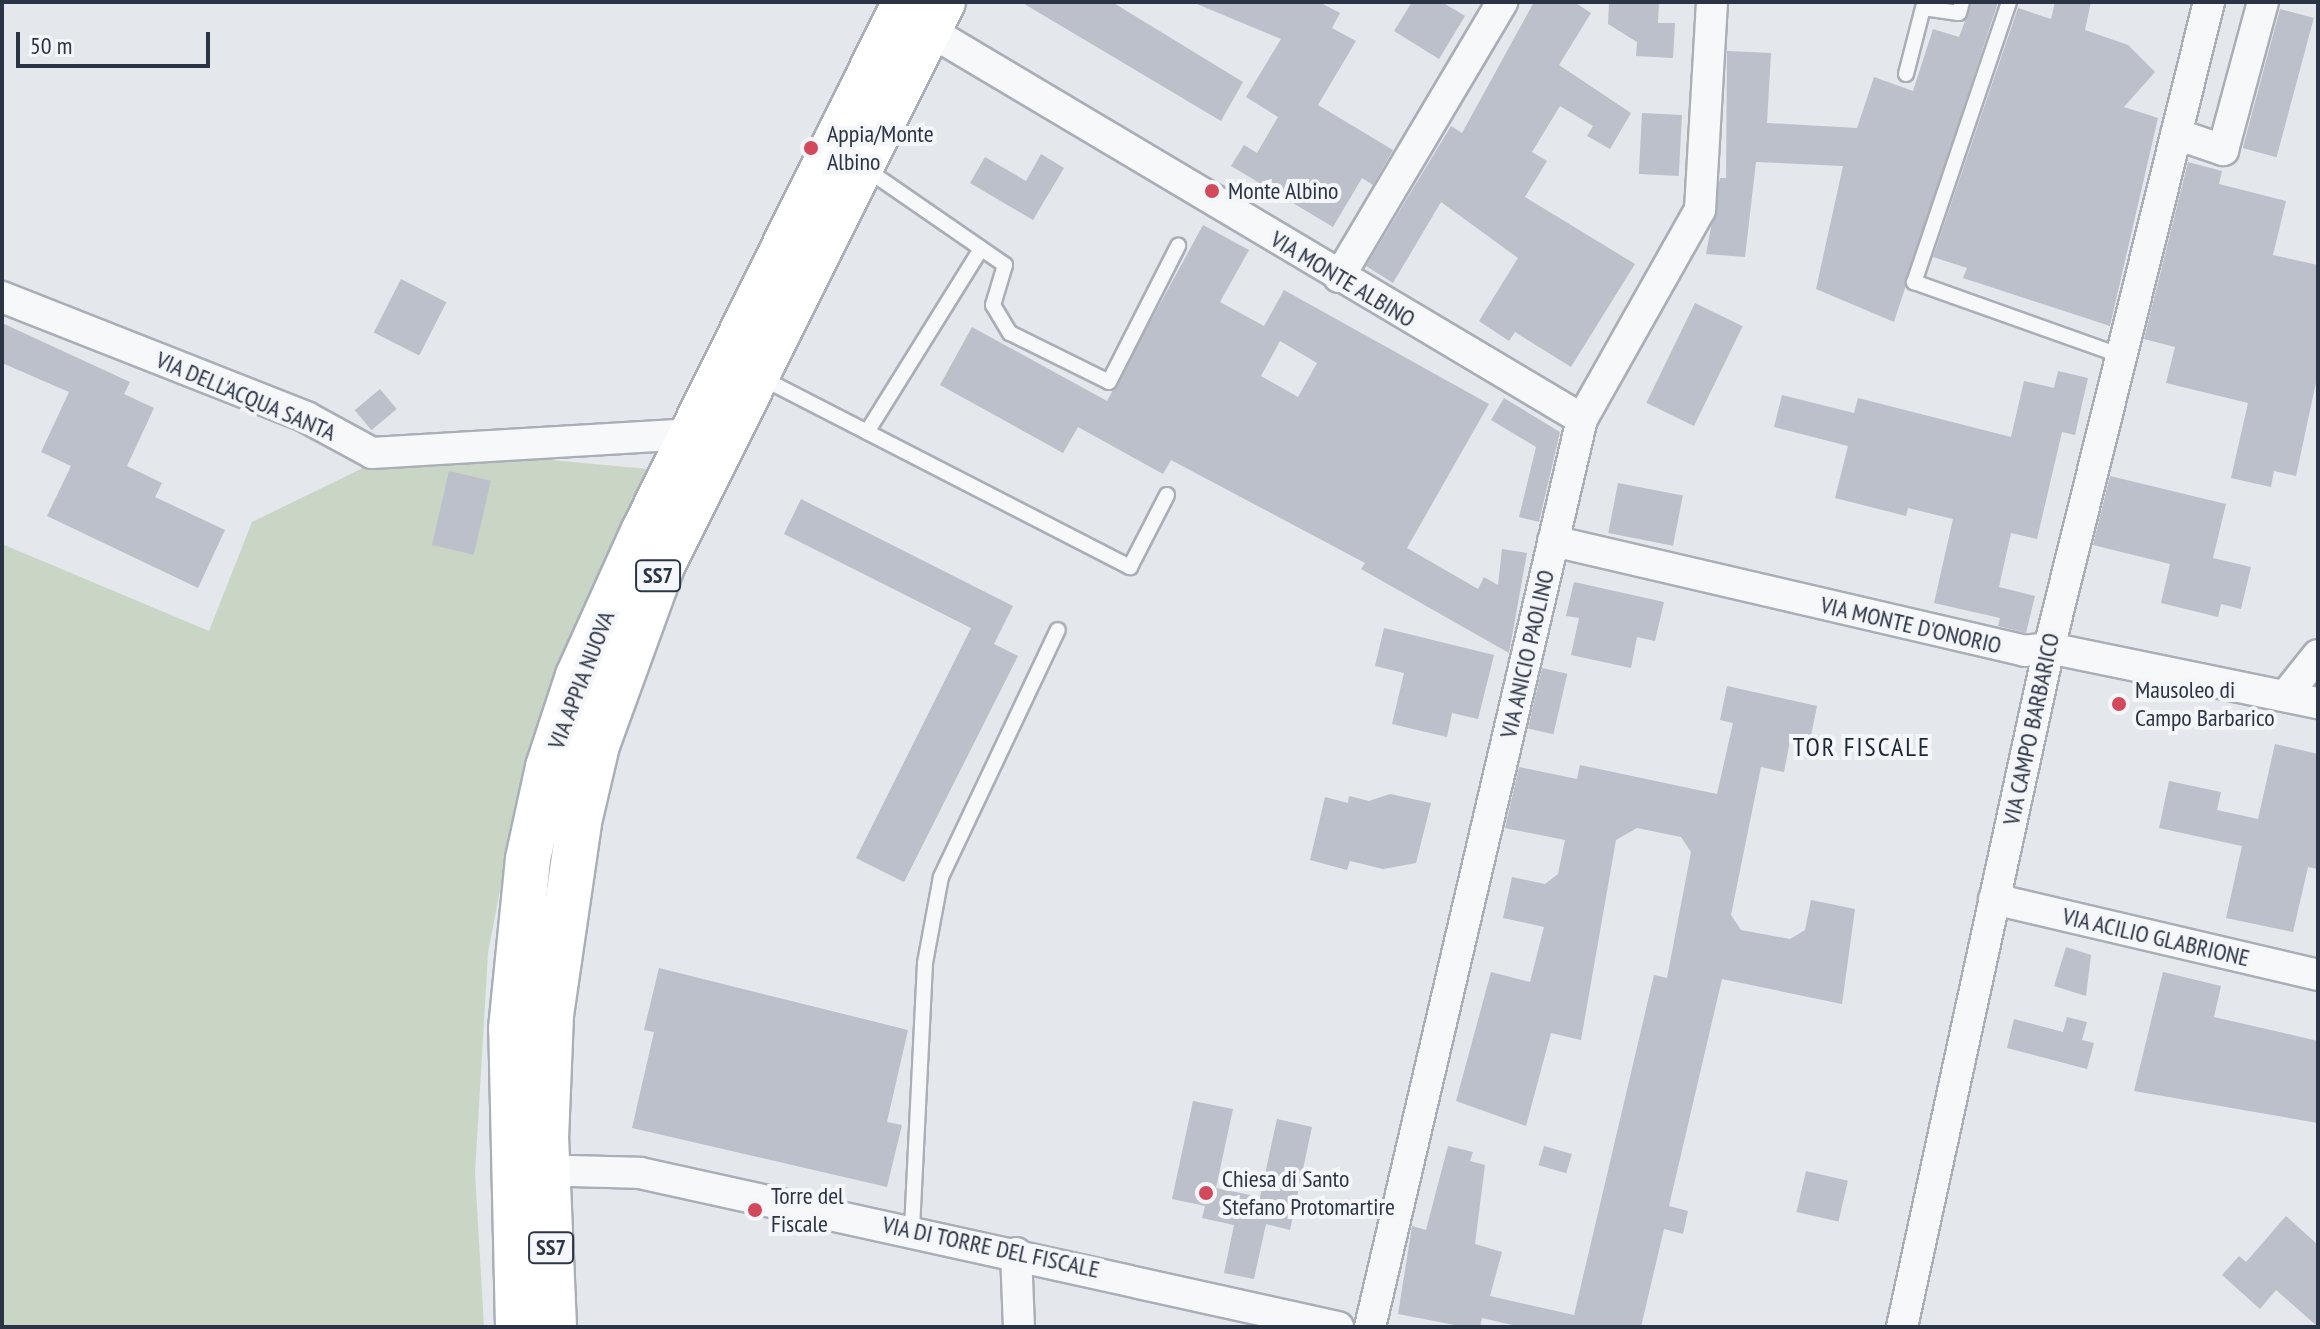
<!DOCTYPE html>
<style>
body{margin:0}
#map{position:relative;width:2320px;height:1329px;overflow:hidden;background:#e4e7ec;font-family:"PT Sans Narrow",sans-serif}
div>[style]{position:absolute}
.green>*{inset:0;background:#c9d6c5}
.building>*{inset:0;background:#bbc0ca;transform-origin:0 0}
.roads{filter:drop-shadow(2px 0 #a9aeb7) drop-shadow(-2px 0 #a9aeb7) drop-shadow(0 2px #a9aeb7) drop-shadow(0 -2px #a9aeb7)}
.service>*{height:14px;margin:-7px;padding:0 7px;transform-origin:7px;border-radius:7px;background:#f7f8fa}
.minor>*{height:30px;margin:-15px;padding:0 15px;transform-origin:15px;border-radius:15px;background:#f7f8fa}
.primary>*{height:44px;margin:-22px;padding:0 22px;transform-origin:22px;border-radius:22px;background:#fff}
.dots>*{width:22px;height:22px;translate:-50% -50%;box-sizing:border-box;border:4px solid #f4f6f9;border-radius:50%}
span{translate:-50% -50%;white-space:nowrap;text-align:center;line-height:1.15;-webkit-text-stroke:8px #f4f6f9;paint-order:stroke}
.shield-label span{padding:2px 6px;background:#f4f6f9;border:2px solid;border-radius:6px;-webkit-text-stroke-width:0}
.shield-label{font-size:22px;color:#2b3445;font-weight:700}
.poi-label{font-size:24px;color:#2b3445}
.left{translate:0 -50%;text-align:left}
.street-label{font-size:24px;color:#2b3445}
.neighbourhood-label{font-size:26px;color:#1d2536;letter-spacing:2px}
.frame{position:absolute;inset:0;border:4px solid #2b3445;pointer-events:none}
.scale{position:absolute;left:16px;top:32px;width:194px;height:36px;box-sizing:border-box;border:4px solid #2b3445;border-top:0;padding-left:10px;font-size:24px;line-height:28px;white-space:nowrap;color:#2b3445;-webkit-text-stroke:6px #f4f6f9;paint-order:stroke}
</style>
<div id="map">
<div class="green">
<i style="clip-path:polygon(465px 452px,648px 469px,575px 626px,515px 811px,488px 953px,475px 1173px,484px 1327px,2px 1327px,2px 544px,209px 631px,252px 522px,363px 468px)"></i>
</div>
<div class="building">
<i style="clip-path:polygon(1021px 2px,1112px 2px,1243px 82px,1221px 121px)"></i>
<i style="clip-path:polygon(1192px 2px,1319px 2px,1340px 13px,1332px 28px,1356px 41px,1318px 105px,1393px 150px,1373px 185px,1362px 178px,1333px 227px,1231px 166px,1244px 145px,1257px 153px,1278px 117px,1246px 97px,1281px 39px)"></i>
<i style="clip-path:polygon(1412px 2px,1442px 2px,1465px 16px,1439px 59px,1394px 31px)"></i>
<i style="clip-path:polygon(1534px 2px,1574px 2px,1591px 13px,1559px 65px,1631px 113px,1610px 149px,1587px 136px,1593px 126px,1560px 106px,1532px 152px,1547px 161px,1525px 197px,1635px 264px,1571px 367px,1515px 332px,1509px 341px,1479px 321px,1518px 258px,1441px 202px,1393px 283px,1366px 266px,1451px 126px,1462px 133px)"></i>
<i style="clip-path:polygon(1609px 2px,1659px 2px,1658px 23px,1675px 23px,1673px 58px,1636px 56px,1637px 42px,1608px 24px)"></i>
<i style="clip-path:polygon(1972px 2px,1998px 2px,1894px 322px,1816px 289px,1843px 166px,1756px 162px,1745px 257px,1706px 254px,1720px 178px,1726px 178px,1727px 51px,1771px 53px,1767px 123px,1857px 128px,1874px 77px,1913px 91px,1933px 29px,1959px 37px)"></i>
<i style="clip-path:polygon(2055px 2px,2091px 2px,2085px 30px,2128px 45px,2155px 72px,2124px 107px,2158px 118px,2110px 326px,1963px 278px,1967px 268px,1933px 257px,2018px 8px,2051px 19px)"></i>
<i style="left:2280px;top:9px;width:35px;height:144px;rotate:15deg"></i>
<i style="left:1642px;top:113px;width:40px;height:61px;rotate:3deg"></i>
<i style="clip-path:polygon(1041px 154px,1064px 168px,1033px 220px,970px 183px,985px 157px,1026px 181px)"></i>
<i style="clip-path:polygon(2188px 162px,2222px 171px,2219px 184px,2286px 201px,2273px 255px,2318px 265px,2318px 373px,2296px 476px,2274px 471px,2271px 487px,2231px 478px,2248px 403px,2166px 383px,2175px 347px,2144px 339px)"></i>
<i style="clip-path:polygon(evenodd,1203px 225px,1249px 250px,1220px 302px,1264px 326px,1284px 290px,1489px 404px,1407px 548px,1478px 589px,1484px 577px,1498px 585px,1502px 549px,1527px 553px,1509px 653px,1361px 569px,1365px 563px,1171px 460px,1163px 474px,1078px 427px,1063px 453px,940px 385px,972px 327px,1107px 401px,1203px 225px,1280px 341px,1317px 363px,1298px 397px,1261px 376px,1280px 341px)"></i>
<i style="left:401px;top:279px;width:51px;height:60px;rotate:27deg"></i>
<i style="left:1695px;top:303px;width:53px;height:111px;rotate:26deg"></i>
<i style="clip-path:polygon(2px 323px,130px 382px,124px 394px,154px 408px,127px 466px,162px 483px,155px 497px,225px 530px,198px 588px,47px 516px,71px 466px,41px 452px,69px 392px,2px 363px)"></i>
<i style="clip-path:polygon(2058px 371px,2088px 378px,2075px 435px,2062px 432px,2037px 539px,2011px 533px,1999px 587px,2035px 596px,2026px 633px,1998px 626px,2000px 618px,1934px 603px,1953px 519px,1908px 508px,1906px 516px,1835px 498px,1848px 446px,1774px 427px,1782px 395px,1854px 413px,1858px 398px,2011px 437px,2024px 381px,2054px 388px)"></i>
<i style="left:380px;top:389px;width:26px;height:33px;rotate:50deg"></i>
<i style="clip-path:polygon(1504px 398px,1560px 432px,1539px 522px,1519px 517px,1536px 447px,1491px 420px)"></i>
<i style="left:449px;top:471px;width:43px;height:76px;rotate:13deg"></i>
<i style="clip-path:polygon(2110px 476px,2226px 504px,2213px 558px,2251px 567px,2241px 609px,2221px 604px,2218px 617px,2161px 603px,2170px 564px,2093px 545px)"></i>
<i style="left:1618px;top:483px;width:66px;height:51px;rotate:11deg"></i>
<i style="clip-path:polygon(801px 499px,1013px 606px,994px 644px,1018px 656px,904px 882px,856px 858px,971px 628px,784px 534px)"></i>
<i style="clip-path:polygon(1574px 582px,1664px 602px,1655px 641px,1637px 637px,1631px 668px,1571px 655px,1579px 618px,1566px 616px)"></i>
<i style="clip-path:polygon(1384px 628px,1494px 655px,1478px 719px,1452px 713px,1447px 737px,1392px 724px,1404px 673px,1375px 666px)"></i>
<i style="left:1542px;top:668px;width:26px;height:62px;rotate:13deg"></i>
<i style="clip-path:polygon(1727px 686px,1817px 706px,1809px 745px,1790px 741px,1784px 772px,1761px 767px,1731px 915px,1741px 930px,1790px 939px,1805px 930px,1811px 900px,1855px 909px,1842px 1004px,1722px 979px,1669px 1206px,1688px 1211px,1683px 1234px,1664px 1229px,1641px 1327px,1521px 1327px,1482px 1318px,1480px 1327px,1465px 1327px,1398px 1314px,1412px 1226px,1426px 1230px,1448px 1146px,1473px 1152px,1470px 1161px,1485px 1165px,1475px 1244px,1502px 1252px,1490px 1296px,1574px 1315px,1654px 975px,1667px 978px,1691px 852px,1681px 837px,1637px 828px,1616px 840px,1581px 1040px,1551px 1033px,1526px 1126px,1456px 1101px,1491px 972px,1530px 982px,1544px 927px,1503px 918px,1512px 877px,1545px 884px,1558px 874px,1565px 840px,1505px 828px,1519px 767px,1577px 779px,1580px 765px,1717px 794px,1733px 723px,1720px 720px)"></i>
<i style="clip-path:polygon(2275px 744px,2318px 754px,2318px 869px,2308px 867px,2293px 932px,2226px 918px,2242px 846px,2159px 828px,2169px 781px,2221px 792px,2217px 810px,2258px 819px)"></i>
<i style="clip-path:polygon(1390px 794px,1431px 803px,1416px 863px,1383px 869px,1350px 861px,1347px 870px,1310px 860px,1325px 797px,1348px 803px,1349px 796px,1369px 801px)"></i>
<i style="clip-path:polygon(2066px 947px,2091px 955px,2086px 996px,2054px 986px)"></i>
<i style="clip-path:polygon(659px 968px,908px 1030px,887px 1122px,902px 1125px,887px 1187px,632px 1128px,654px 1032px,644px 1030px)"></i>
<i style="clip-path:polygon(2163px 972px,2221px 986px,2214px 1017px,2318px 1041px,2318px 1123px,2134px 1091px)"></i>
<i style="clip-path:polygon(2067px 1017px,2087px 1022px,2082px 1040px,2094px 1043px,2087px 1069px,2007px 1048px,2014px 1019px,2063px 1032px)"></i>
<i style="clip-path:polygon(1193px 1101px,1233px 1109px,1216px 1188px,1260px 1197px,1277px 1119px,1312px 1127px,1290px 1230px,1266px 1224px,1254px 1279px,1224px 1273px,1234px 1225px,1202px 1218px,1205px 1206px,1172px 1199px)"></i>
<i style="left:1544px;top:1146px;width:29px;height:20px;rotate:16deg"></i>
<i style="left:1806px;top:1171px;width:43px;height:42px;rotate:13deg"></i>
<i style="clip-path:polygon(2286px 1216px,2318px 1245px,2318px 1327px,2276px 1290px,2260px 1309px,2222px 1275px,2239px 1256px,2246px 1262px)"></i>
</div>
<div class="roads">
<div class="service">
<i style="left:2009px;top:2px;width:296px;rotate:108.7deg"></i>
<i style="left:1914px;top:282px;width:218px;rotate:19.6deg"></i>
<i style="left:1906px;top:74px;width:68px;rotate:-75.6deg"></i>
<i style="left:1923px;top:8px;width:36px;rotate:8deg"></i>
<i style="left:1959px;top:13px;width:11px;rotate:-75deg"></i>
<i style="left:866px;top:169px;width:169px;rotate:34.6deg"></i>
<i style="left:1005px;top:265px;width:42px;rotate:106.7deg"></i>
<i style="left:993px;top:305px;width:33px;rotate:59deg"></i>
<i style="left:1010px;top:333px;width:110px;rotate:26.3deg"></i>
<i style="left:1109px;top:382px;width:153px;rotate:-63.1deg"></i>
<i style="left:762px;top:378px;width:414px;rotate:27.2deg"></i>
<i style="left:1130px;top:567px;width:81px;rotate:-62.8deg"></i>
<i style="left:867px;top:432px;width:216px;rotate:-58.1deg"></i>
<i style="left:912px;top:1229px;width:266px;rotate:-87.2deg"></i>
<i style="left:925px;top:963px;width:87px;rotate:-79.5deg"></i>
<i style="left:941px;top:877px;width:273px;rotate:-64.7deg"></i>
</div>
<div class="minor">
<i style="left:913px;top:21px;width:778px;rotate:30.75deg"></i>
<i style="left:2176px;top:134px;width:50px;rotate:18.8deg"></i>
<i style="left:2223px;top:150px;width:153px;rotate:-74.9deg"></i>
<i style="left:1339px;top:277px;width:320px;rotate:-59.3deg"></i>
<i style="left:2px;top:297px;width:327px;rotate:21.5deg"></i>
<i style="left:306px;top:417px;width:75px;rotate:28.6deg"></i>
<i style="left:372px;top:453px;width:318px;rotate:-3.4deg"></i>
<i style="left:1553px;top:541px;width:484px;rotate:13.1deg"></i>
<i style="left:2024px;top:651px;width:25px;rotate:-7deg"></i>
<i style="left:2049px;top:648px;width:275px;rotate:11.6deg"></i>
<i style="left:2286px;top:695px;width:51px;rotate:-51.3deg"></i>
<i style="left:1994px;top:899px;width:333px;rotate:13.2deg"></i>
<i style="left:529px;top:1170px;width:111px;rotate:1.5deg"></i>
<i style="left:640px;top:1173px;width:715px;rotate:12.44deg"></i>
<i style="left:1016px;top:1253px;width:74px;rotate:87.7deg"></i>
<i style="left:1370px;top:1327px;width:932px;rotate:-76.86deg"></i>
<i style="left:1582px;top:419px;width:240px;rotate:-60.6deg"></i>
<i style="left:1700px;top:210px;width:208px;rotate:-86.7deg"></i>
<i style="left:1902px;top:1327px;width:695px;rotate:-77.78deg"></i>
<i style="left:2049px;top:648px;width:666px;rotate:-76.09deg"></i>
</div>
<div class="primary">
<i style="left:518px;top:1327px;width:298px;rotate:-91.3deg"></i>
<i style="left:511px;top:1029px;width:171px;rotate:-84.3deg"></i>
<i style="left:528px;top:859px;width:94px;rotate:-77.7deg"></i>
<i style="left:548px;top:767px;width:96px;rotate:-71.8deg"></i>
<i style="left:578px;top:676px;width:160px;rotate:-65.7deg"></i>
<i style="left:644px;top:530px;width:589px;rotate:-63.7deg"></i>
<i style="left:554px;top:1327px;width:188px;rotate:-92.4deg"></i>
<i style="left:546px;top:1139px;width:124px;rotate:-87.7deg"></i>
<i style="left:551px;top:1015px;width:195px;rotate:-81.7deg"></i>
<i style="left:579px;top:822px;width:79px;rotate:-76.8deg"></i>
<i style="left:597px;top:745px;width:190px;rotate:-70deg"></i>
<i style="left:662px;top:566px;width:630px;rotate:-63.52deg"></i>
</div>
</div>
<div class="dots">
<i style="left:811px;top:148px;background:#d1495b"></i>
<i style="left:1212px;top:191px;background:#d1495b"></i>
<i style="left:2119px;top:704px;background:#d1495b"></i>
<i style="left:1206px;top:1193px;background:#d1495b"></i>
<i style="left:755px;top:1210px;background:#d1495b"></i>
</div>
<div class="shield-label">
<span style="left:658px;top:576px">SS7</span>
<span style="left:551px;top:1248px">SS7</span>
</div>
<div class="poi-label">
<span class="left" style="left:827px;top:148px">Appia/Monte<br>Albino</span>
<span class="left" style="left:1228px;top:191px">Monte Albino</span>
<span class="left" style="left:2135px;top:704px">Mausoleo di<br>Campo Barbarico</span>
<span class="left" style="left:1222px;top:1193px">Chiesa di Santo<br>Stefano Protomartire</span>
<span class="left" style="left:771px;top:1210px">Torre del<br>Fiscale</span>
</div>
<div class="street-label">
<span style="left:1343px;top:279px;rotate:31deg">VIA MONTE ALBINO</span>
<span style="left:246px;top:396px;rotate:23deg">VIA DELL'ACQUA SANTA</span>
<span style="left:1911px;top:625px;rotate:13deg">VIA MONTE D'ONORIO</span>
<span style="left:1527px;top:654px;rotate:-77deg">VIA ANICIO PAOLINO</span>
<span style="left:581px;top:680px;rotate:-69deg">VIA APPIA NUOVA</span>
<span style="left:2031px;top:729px;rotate:-78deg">VIA CAMPO BARBARICO</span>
<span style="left:2156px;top:937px;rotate:13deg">VIA ACILIO GLABRIONE</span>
<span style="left:991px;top:1247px;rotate:12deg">VIA DI TORRE DEL FISCALE</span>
</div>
<div class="neighbourhood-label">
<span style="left:1862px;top:747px">TOR FISCALE</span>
</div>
<div class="frame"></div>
<div class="scale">50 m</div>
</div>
